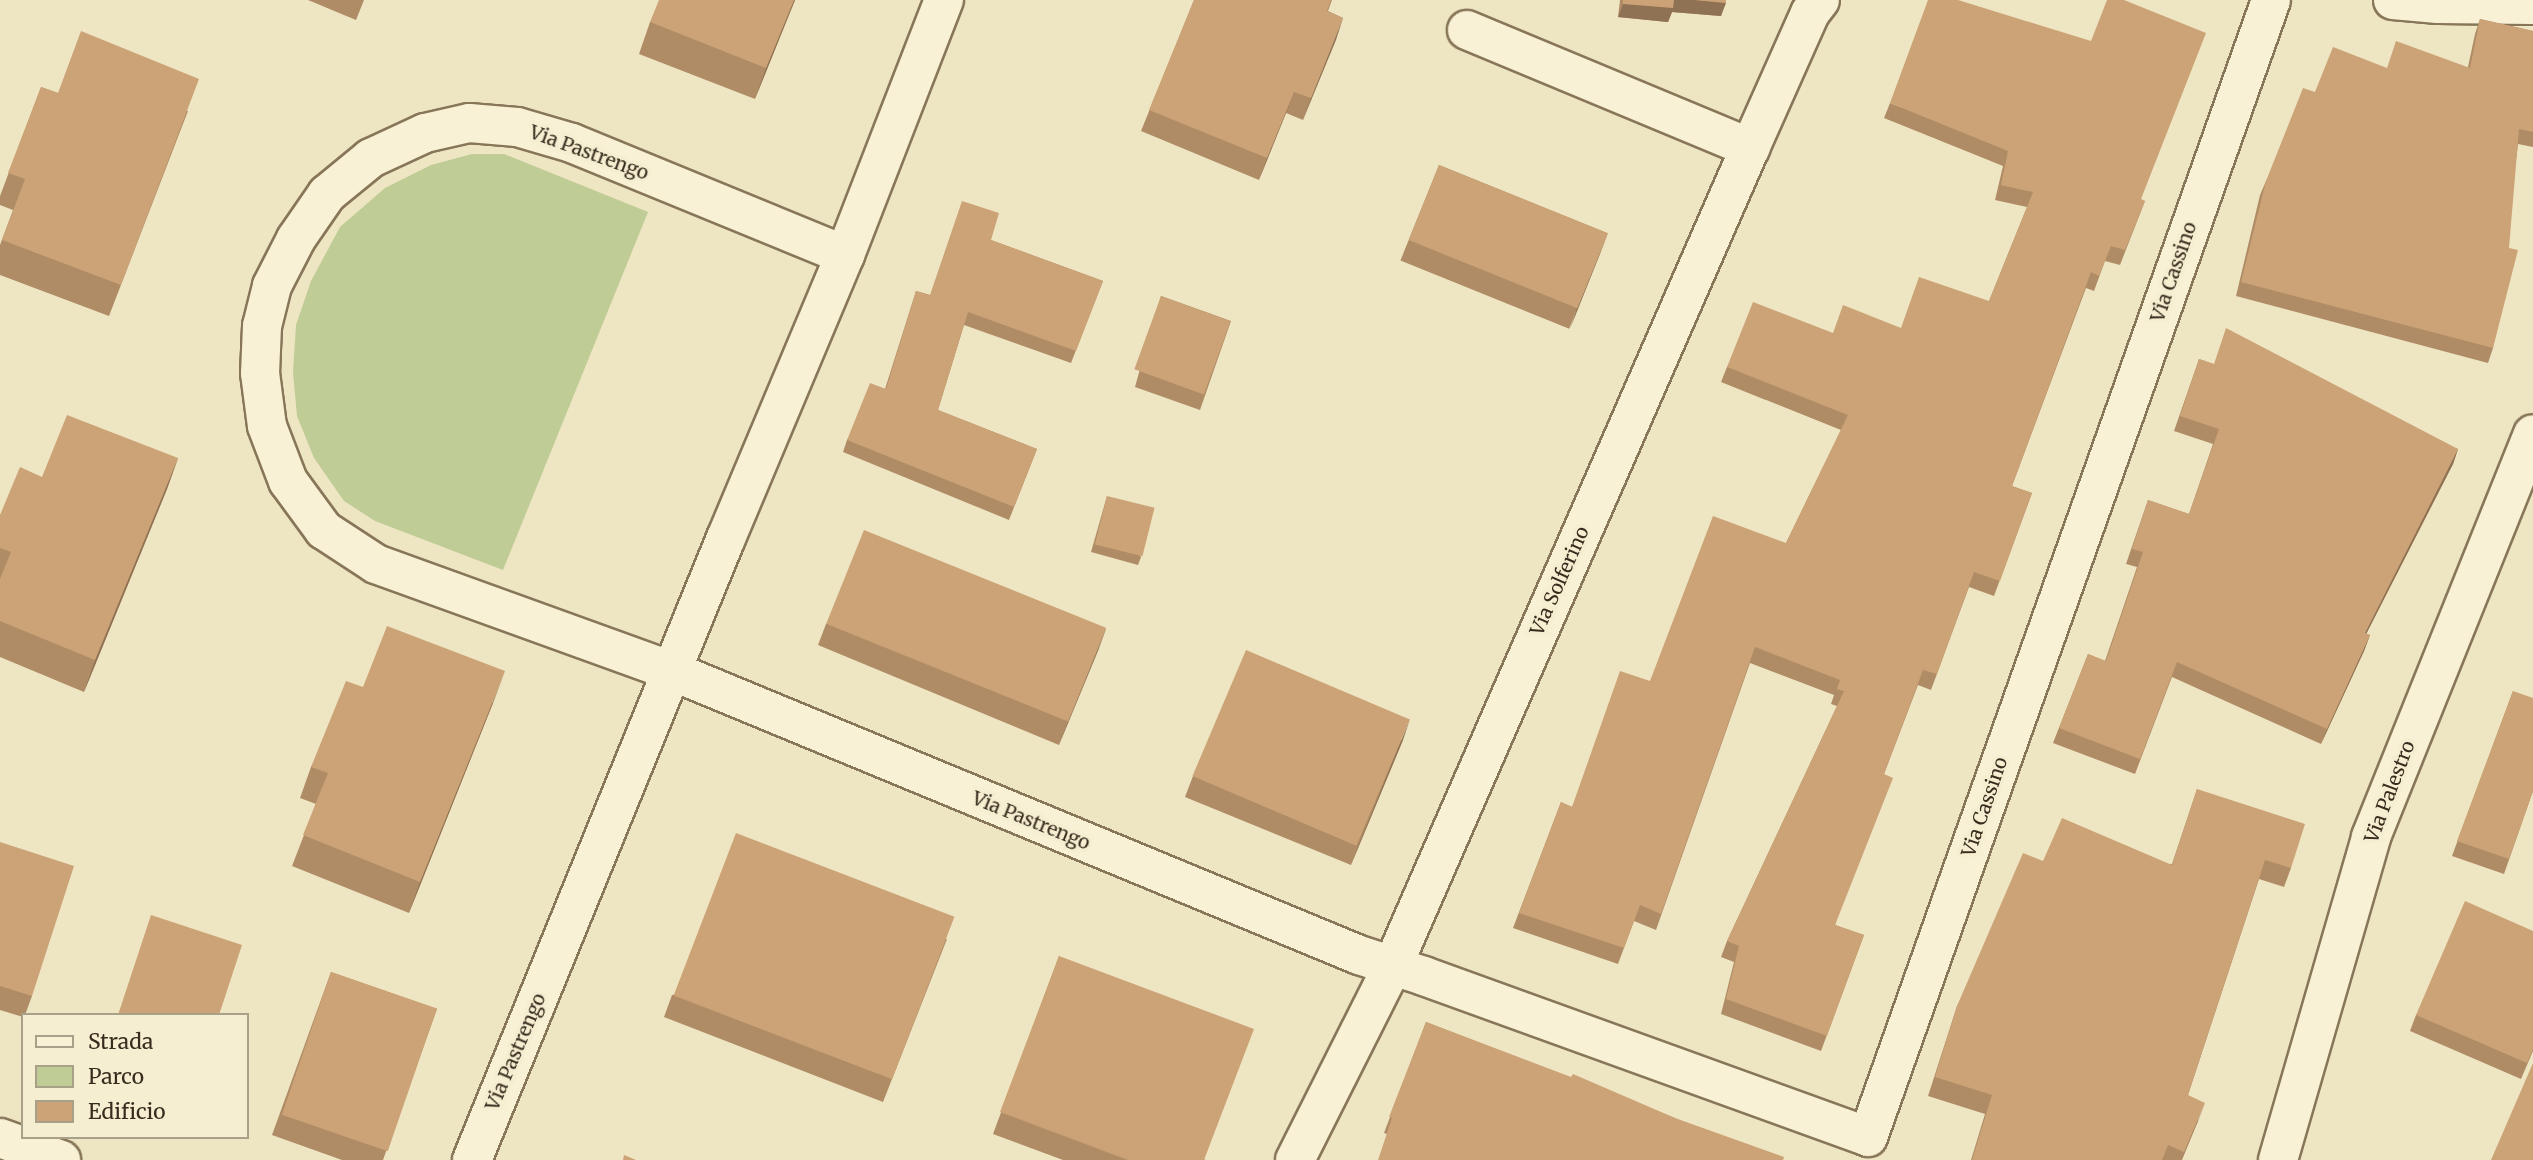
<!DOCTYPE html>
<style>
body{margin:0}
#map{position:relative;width:2533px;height:1160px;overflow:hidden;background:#eee5c2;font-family:Merriweather,serif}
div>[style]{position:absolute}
.green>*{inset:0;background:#c0cc96}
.roads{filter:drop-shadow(2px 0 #887659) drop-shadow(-2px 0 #887659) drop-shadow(0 2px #887659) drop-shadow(0 -2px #887659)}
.minor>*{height:38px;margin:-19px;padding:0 19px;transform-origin:19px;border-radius:19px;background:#f9f1d5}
.wall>*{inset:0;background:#af8c66;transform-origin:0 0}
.shaded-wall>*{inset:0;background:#8f7253}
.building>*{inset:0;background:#cca377;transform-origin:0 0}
span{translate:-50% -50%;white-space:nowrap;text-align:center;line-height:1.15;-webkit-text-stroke:7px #f5eed1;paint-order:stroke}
.street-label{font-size:19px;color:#372c1d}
.legend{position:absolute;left:21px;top:1013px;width:228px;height:126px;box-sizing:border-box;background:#f5eed1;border:2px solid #a9a089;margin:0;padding:9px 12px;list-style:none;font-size:21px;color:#372c1d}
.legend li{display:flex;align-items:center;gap:14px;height:35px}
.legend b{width:35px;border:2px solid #a9a089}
</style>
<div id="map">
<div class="green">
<i style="clip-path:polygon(472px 154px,504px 154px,648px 212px,503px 570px,375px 521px,344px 501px,314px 458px,297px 416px,293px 372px,296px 325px,311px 281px,340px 227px,385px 188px,431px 165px)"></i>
</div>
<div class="roads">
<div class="minor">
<i style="left:2393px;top:0;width:45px;rotate:5.1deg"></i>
<i style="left:2438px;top:4px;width:95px;rotate:0.6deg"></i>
<i style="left:1467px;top:30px;width:307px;rotate:22.6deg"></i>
<i style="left:845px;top:255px;width:295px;rotate:-157.7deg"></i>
<i style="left:572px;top:143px;width:57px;rotate:-163.8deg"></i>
<i style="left:517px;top:127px;width:48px;rotate:-175.2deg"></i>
<i style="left:469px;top:123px;width:45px;rotate:167.2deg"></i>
<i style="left:425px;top:133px;width:60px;rotate:155.2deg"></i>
<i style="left:371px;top:158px;width:57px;rotate:140.7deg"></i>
<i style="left:327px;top:194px;width:55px;rotate:124.6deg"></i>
<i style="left:296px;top:239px;width:53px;rotate:117.1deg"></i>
<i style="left:272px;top:286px;width:41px;rotate:104deg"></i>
<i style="left:262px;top:326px;width:47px;rotate:92.4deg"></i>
<i style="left:260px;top:373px;width:53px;rotate:82.5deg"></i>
<i style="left:267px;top:426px;width:59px;rotate:69.1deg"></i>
<i style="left:288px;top:481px;width:61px;rotate:53.7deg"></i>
<i style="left:324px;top:530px;width:62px;rotate:33.2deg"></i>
<i style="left:376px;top:564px;width:315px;rotate:19.9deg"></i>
<i style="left:672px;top:671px;width:743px;rotate:22.46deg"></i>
<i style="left:1359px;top:955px;width:68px;rotate:17.9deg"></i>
<i style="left:1424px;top:976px;width:472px;rotate:19.9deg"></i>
<i style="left:1868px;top:1137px;width:1206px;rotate:-70.48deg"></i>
<i style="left:0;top:1138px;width:65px;rotate:19.8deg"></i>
<i style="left:472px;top:1160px;width:672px;rotate:-67.79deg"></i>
<i style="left:726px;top:538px;width:307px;rotate:-67.2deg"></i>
<i style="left:845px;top:255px;width:274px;rotate:-68.8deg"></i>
<i style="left:1295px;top:1160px;width:218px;rotate:-63.3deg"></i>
<i style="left:1393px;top:965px;width:892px;rotate:-66.4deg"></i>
<i style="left:1750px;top:148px;width:148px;rotate:-66deg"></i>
<i style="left:1810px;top:13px;width:16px;rotate:-52deg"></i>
<i style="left:2278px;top:1160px;width:336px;rotate:-73.9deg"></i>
<i style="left:2371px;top:837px;width:434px;rotate:-68.1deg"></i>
</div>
</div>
<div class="wall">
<i style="clip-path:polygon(308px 0,364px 0,356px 20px)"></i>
<i style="clip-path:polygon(795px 0,755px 99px,639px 54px,650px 22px)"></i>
<i style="clip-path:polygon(1194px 0,1332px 0,1328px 11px,1343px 18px,1303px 120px,1286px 113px,1259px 180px,1141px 131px)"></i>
<i style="clip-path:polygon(1620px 0,1726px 0,1721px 16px,1672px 12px,1668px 22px,1618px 17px)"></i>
<i style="clip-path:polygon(2480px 19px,2533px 31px,2533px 147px,2518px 144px,2493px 348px,2488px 363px,2236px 296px,2260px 195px,2266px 181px,2315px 92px,2468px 67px,2475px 34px)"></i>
<i style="clip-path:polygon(41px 87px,58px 93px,188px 111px,109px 316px,0 275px,0 245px,13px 210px,0 205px,0 196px)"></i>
<i style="clip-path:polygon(1890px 103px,2145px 201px,2120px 265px,2105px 261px,2094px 291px,2086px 288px,2012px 486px,2032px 493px,1994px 596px,1969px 587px,1931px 690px,1918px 685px,1884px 774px,1835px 925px,1864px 935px,1821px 1051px,1721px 1014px,1734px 962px,1721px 957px,1727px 941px,1837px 706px,1831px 704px,1834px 695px,1750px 663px,1656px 930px,1634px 921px,1618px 964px,1513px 928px,1561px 802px,1572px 807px,1650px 681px,1786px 543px,1841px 430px,1721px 382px,1727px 367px,1833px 333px,1901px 328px,1989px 301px,2027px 207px,1995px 200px,2003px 166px,1884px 118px)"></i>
<i style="left:1439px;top:165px;width:182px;height:103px;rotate:22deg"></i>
<i style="clip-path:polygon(991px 240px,1103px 281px,1071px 363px,964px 325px,938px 410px,1037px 449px,1009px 520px,843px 452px,847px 440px,885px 389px,916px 291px,930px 295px)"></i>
<i style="clip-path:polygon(1161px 296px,1231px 321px,1200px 410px,1135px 387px,1156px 312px)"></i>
<i style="clip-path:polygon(2199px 359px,2458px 449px,2453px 464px,2366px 634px,2370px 635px,2364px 651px,2321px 744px,2172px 677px,2135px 774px,2053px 743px,2088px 654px,2105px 661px,2137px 567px,2126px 564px,2148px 500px,2189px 514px,2213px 444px,2174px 431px)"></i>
<i style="clip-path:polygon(178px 458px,167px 489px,84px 692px,0 657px,0 515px,42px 477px)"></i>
<i style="clip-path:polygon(1107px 496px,1141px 557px,1138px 565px,1091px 552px)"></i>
<i style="clip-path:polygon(826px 624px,1106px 629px,1059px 745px,818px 645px)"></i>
<i style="clip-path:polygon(363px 687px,493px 703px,409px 913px,292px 866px,316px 804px,300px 798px,311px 767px)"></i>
<i style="clip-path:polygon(2513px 691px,2533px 791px,2504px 874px,2452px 856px)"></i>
<i style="clip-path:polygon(1403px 740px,1351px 865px,1185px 797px,1193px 776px)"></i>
<i style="clip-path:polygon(2197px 789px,2291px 868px,2284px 887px,2259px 879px,2188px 1095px,2198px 1121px,2182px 1160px,1971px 1160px,1985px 1114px,1928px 1096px,1957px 1006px,2043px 861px,2172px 864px)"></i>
<i style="clip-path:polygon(0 842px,32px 996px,25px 1015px,23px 1015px,23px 1017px,0 1010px)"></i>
<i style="clip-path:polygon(2533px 931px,2533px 1051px,2521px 1079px,2410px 1031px,2416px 1015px)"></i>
<i style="clip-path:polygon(947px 939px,883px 1102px,664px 1017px,672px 995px)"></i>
<i style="clip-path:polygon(1059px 956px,1205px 1160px,1063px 1160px,993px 1134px)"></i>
<i style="clip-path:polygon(331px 972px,437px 1009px,383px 1160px,342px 1160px,272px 1135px)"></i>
<i style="clip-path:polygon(1426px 1022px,1675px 1118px,1387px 1134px,1384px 1133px)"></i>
</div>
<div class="shaded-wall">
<i style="clip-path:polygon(794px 0,795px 0,755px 99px,766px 68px)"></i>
<i style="clip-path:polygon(1673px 0,1695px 0,1726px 3px,1721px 16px,1672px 12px,1668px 22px,1618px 17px,1623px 4px)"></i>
<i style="clip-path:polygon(1343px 18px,1336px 40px,1303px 120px,1311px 98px)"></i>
<i style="clip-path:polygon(1294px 92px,1286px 113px,1259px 180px,1267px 158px)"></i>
<i style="clip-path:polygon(1608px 233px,1600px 254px,1570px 329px,1577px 308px)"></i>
<i style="clip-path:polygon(2458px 449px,2453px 464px,2359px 648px,2365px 633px)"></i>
<i style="clip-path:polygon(178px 458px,167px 489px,84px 692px,95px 660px)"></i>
<i style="clip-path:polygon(1106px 629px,1098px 651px,1059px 745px,1067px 724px)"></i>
<i style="clip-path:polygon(2370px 635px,2364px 651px,2321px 744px,2327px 729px)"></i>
<i style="clip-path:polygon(505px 671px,493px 703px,409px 913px,420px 882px)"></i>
<i style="clip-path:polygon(1410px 719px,1403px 740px,1351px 865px,1359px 844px)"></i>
<i style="clip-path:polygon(2205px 1103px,2198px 1121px,2181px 1160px)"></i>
</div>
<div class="building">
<i style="clip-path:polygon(659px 0,794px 0,766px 68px,650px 22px)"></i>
<i style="clip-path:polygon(1194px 0,1331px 0,1327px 11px,1343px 18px,1311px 98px,1294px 92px,1267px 158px,1149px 110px)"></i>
<i style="clip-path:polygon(1623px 0,1674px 0,1673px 8px,1623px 4px)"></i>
<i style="clip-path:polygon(1695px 0,1726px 0,1726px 3px)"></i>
<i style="clip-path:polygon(1928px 0,1958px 0,2091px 41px,2107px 0,2124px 0,2206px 33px,2141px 199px,2145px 201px,2125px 250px,2111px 246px,2099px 276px,2091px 272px,2012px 486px,2032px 493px,2000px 581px,1974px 572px,1937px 674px,1923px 670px,1884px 774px,1893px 778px,1835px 925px,1864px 935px,1827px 1036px,1726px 999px,1739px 946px,1727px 941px,1844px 691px,1837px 689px,1840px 680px,1755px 647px,1661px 914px,1640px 905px,1624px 948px,1519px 913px,1561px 802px,1572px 807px,1620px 671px,1650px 681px,1713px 516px,1786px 543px,1848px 415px,1727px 367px,1753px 302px,1833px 333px,1843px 305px,1901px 328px,1919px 277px,1989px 301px,2033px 192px,2001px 185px,2008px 151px,1890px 103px)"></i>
<i style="clip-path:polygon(2480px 19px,2533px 31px,2533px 132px,2519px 129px,2509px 248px,2518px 250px,2493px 348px,2241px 282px,2266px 181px,2303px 88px,2315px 92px,2333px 47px,2387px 68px,2396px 41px,2470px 68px)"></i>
<i style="clip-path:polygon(81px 31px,199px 79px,121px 285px,2px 240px,25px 179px,8px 173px,41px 87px,58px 93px)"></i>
<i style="left:1439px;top:165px;width:182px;height:81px;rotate:22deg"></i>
<i style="clip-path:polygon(962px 201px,999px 213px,991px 240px,1103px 281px,1076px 351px,968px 312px,938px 410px,1037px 449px,1014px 507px,847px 440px,870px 383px,886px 389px,916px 291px,930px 295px)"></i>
<i style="left:1161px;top:296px;width:74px;height:78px;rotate:20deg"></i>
<i style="clip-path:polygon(2226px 328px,2458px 449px,2365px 633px,2370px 635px,2327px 729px,2177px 662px,2140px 759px,2059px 728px,2088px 654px,2106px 661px,2143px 552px,2132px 549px,2148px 500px,2189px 514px,2219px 429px,2180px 416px,2199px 359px,2214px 364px)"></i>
<i style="clip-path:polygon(67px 415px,178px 458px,95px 660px,0 621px,0 579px,11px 552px,0 548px,0 515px,20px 467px,42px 477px)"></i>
<i style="left:1107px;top:496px;width:49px;height:50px;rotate:14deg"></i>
<i style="left:864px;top:530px;width:261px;height:101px;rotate:22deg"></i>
<i style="clip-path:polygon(387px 626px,505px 671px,420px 882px,303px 835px,328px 773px,311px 767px,346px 681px,363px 687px)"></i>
<i style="left:1246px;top:650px;width:178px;height:137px;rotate:23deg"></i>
<i style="clip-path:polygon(2513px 691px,2533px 698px,2533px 791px,2509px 859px,2457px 841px)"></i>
<i style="clip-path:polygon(2197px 789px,2305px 824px,2291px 868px,2265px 860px,2188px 1095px,2205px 1103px,2184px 1152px,2168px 1145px,2162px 1160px,1972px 1160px,1992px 1095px,1935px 1077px,1957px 1006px,2023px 853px,2043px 861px,2062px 818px,2172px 865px)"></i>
<i style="left:736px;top:833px;width:234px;height:174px;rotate:21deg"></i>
<i style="clip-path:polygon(0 842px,74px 866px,32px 996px,0 986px)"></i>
<i style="clip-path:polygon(2465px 901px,2533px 931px,2533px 1049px,2527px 1063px,2416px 1015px)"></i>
<i style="clip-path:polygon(151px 915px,242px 945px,219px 1015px,118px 1015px)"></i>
<i style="clip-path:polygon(1059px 956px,1254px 1029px,1204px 1160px,1128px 1160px,1000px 1112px)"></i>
<i style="left:331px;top:972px;width:112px;height:151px;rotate:19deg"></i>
<i style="clip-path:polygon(1426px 1022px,1571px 1077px,1573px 1074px,1675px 1118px,1784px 1157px,1783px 1160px,1378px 1160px,1392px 1118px,1389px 1117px)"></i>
<i style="clip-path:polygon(2533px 1063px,2533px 1160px,2491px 1160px)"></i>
<i style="clip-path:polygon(624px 1155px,636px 1160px,623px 1160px)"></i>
</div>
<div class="street-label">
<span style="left:589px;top:153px;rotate:20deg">Via Pastrengo</span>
<span style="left:2174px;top:272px;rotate:-71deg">Via Cassino</span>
<span style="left:1560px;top:581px;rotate:-66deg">Via Solferino</span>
<span style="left:2390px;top:792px;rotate:-69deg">Via Palestro</span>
<span style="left:1985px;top:807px;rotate:-71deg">Via Cassino</span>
<span style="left:1031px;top:821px;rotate:22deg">Via Pastrengo</span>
<span style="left:516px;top:1052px;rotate:-67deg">Via Pastrengo</span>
</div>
<ul class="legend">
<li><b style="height:9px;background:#f9f1d5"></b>Strada</li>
<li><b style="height:19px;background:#c0cc96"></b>Parco</li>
<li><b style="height:19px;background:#cca377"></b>Edificio</li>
</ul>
</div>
